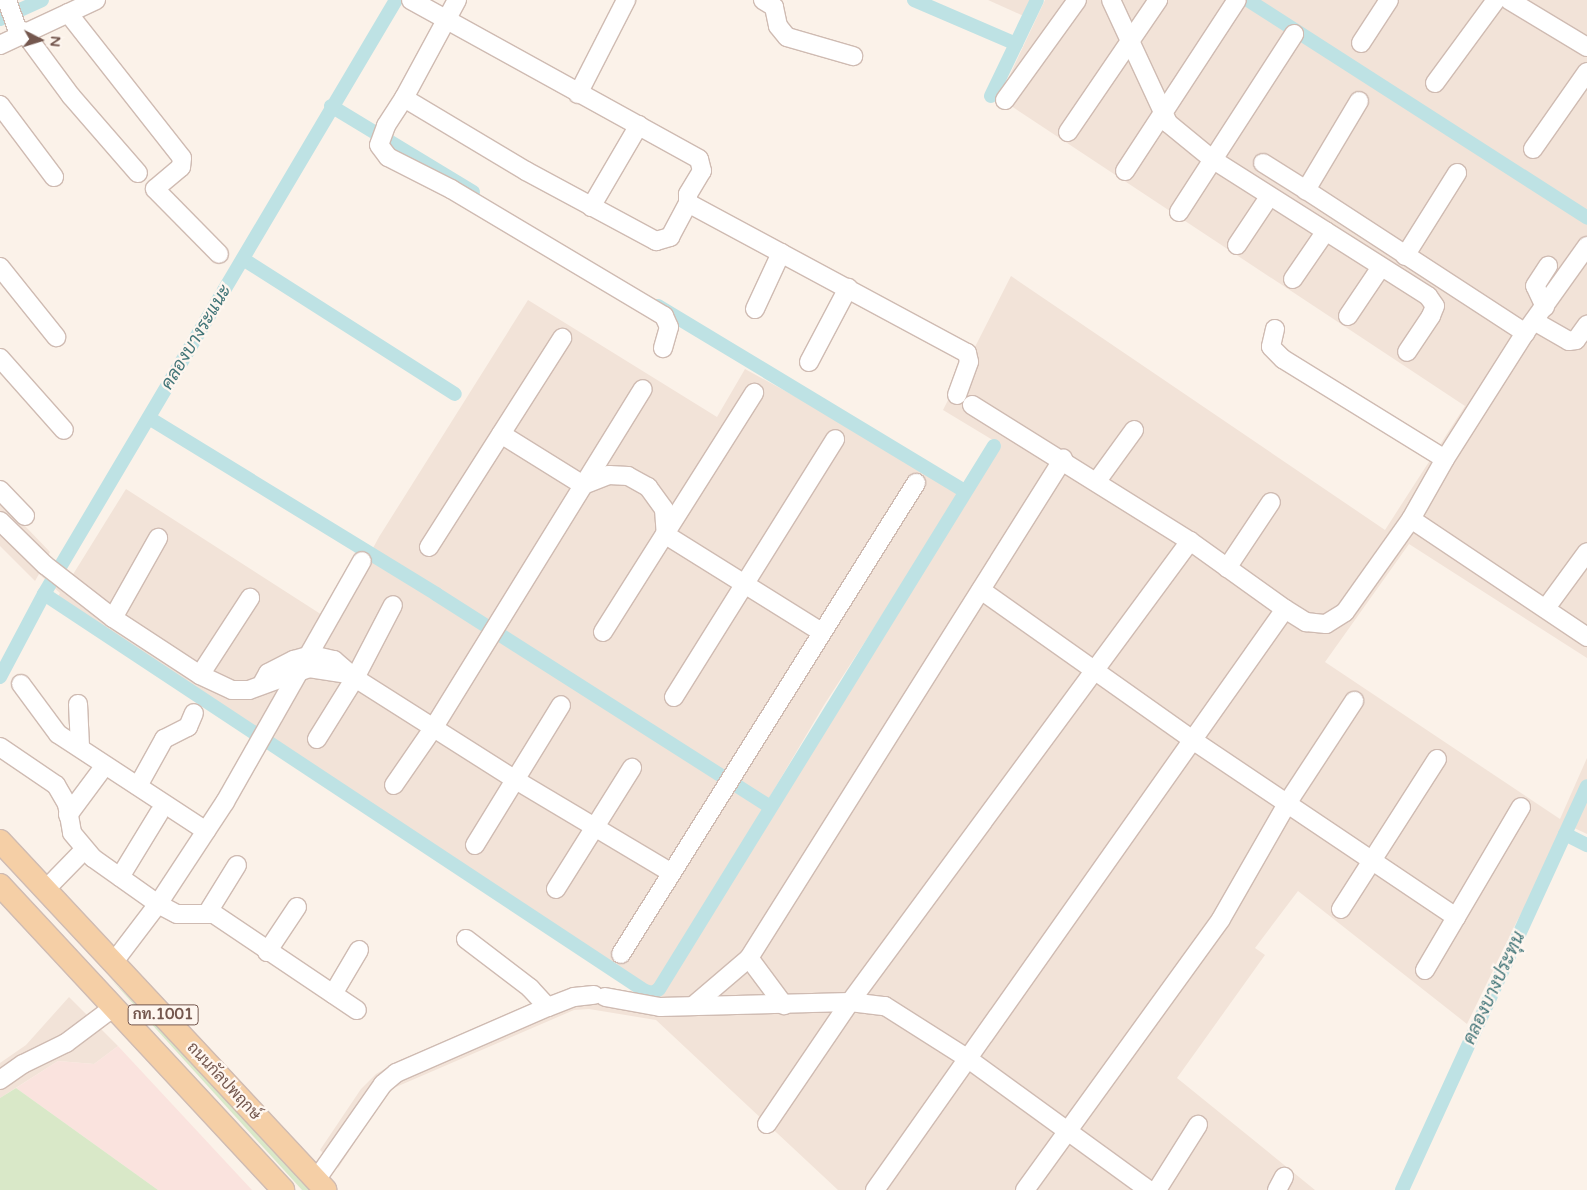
<!DOCTYPE html>
<meta charset="utf-8">
<style>
body{margin:0}
#map{position:relative;width:1587px;height:1190px;overflow:hidden;background:#fbf2e9;font-family:"Varela Round",Sarabun,sans-serif}
div>[style]{position:absolute}
.residential>*{inset:0;background:#f2e3d8}
.commercial>*{inset:0;background:#fae3de}
.green>*{inset:0;background:#d9e8c8}
.canal>*{height:14px;margin:-7px;padding:0 7px;transform-origin:7px;border-radius:7px;background:#bee2e4}
.roads{filter:drop-shadow(1px 0 #cfbbb2) drop-shadow(-1px 0 #cfbbb2) drop-shadow(0 1px #cfbbb2) drop-shadow(0 -1px #cfbbb2)}
.minor>*{height:18px;margin:-9px;padding:0 9px;transform-origin:9px;border-radius:9px;background:#fff}
.major>*{height:22px;margin:-11px;padding:0 11px;transform-origin:11px;border-radius:11px;background:#f5cfa6}
span{translate:-50% -50%;white-space:nowrap;text-align:center;line-height:1.15;-webkit-text-stroke:4.5px #fef6ef;paint-order:stroke}
.shield-label span{padding:1px 4px;background:#fef6ef;border:1px solid;border-radius:4px;-webkit-text-stroke-width:0}
.shield-label{font-size:15px;color:#74574e;font-weight:700}
.street-label{font-size:16px;color:#74574e}
.water-label{font-size:18px;color:#427578;font-style:italic}
.north{position:absolute;left:15px;top:15px;width:50px;height:50px;-webkit-text-stroke:4px #fef6ef;paint-order:stroke;rotate:95deg;font-size:14px;font-weight:700;line-height:20px;text-align:center;color:#74574e}
.north::after{content:'';display:block;margin:auto;width:18px;height:22px;background:#74574e;clip-path:polygon(50% 0,100% 100%,50% 72%,0 100%)}
</style>
<div id="map">
<div class="residential">
<i style="clip-path:polygon(988px 0,1037px 0,1028px 18px)"></i>
<i style="clip-path:polygon(1045px 0,1243px 0,1314px 43px,1252px 0,1587px 0,1587px 658px,1409px 544px,1325px 662px,1560px 819px,1587px 758px,1587px 834px,1572px 827px,1517px 921px,1467px 1024px,1298px 891px,1255px 948px,1265px 955px,1177px 1078px,1315px 1190px,838px 1190px,656px 1020px,589px 1009px,574px 1010px,389px 1090px,338px 1168px,320px 1150px,361px 1089px,376px 1074px,400px 1060px,566px 994px,655px 1002px,1001px 445px,943px 410px,1011px 276px,1385px 530px,1465px 406px,999px 98px)"></i>
<i style="clip-path:polygon(528px 300px,717px 417px,745px 369px,853px 428px,960px 495px,824px 705px,655px 991px,57px 598px,60px 593px,39px 574px,35px 581px,0 546px,0 500px,50px 552px,47px 558px,72px 576px,126px 489px,333px 622px,379px 537px)"></i>
<i style="clip-path:polygon(69px 997px,118px 1046px,94px 1064px,58px 1061px,0 1098px,0 1063px,26px 1045px)"></i>
</div>
<div class="commercial">
<i style="clip-path:polygon(118px 1046px,252px 1190px,158px 1190px,16px 1088px,58px 1061px,94px 1064px)"></i>
</div>
<div class="green">
<i style="clip-path:polygon(108px 976px,256px 1128px,313px 1190px,302px 1190px)"></i>
<i style="clip-path:polygon(16px 1088px,158px 1190px,0 1190px,0 1098px)"></i>
</div>
<div class="canal">
<i style="left:914px;top:0;width:111px;rotate:23.3deg"></i>
<i style="left:1248px;top:0;width:403px;rotate:32.7deg"></i>
<i style="left:0;top:19px;width:46px;rotate:-24.3deg"></i>
<i style="left:991px;top:96px;width:106px;rotate:-64.4deg"></i>
<i style="left:331px;top:106px;width:166px;rotate:31.2deg"></i>
<i style="left:243px;top:259px;width:251px;rotate:32.5deg"></i>
<i style="left:658px;top:306px;width:358px;rotate:31.1deg"></i>
<i style="left:149px;top:418px;width:337px;rotate:31.5deg"></i>
<i style="left:436px;top:594px;width:396px;rotate:32.5deg"></i>
<i style="left:44px;top:594px;width:720px;rotate:33.45deg"></i>
<i style="left:645px;top:991px;width:8px;rotate:14deg"></i>
<i style="left:653px;top:993px;width:7px;rotate:-34deg"></i>
<i style="left:659px;top:989px;width:638px;rotate:-58.33deg"></i>
<i style="left:0;top:677px;width:94px;rotate:-62.1deg"></i>
<i style="left:44px;top:594px;width:690px;rotate:-59.35deg"></i>
<i style="left:1565px;top:834px;width:25px;rotate:27deg"></i>
<i style="left:1402px;top:1190px;width:444px;rotate:-65.4deg"></i>
</div>
<div class="roads">
<div class="minor">
<i style="left:7px;top:0;width:36px;rotate:71deg"></i>
<i style="left:457px;top:0;width:111px;rotate:118.4deg"></i>
<i style="left:404px;top:98px;width:33px;rotate:123deg"></i>
<i style="left:386px;top:126px;width:20px;rotate:110deg"></i>
<i style="left:379px;top:145px;width:15px;rotate:53deg"></i>
<i style="left:388px;top:157px;width:71px;rotate:26.9deg"></i>
<i style="left:451px;top:189px;width:248px;rotate:30.8deg"></i>
<i style="left:664px;top:316px;width:12px;rotate:66deg"></i>
<i style="left:669px;top:327px;width:22px;rotate:106deg"></i>
<i style="left:763px;top:0;width:13px;rotate:32deg"></i>
<i style="left:774px;top:7px;width:19px;rotate:78deg"></i>
<i style="left:778px;top:26px;width:14px;rotate:51deg"></i>
<i style="left:787px;top:37px;width:69px;rotate:16.1deg"></i>
<i style="left:1111px;top:0;width:136px;rotate:65.1deg"></i>
<i style="left:1168px;top:123px;width:57px;rotate:39.3deg"></i>
<i style="left:1212px;top:159px;width:256px;rotate:32.4deg"></i>
<i style="left:1428px;top:296px;width:12px;rotate:55deg"></i>
<i style="left:1435px;top:306px;width:11px;rotate:112deg"></i>
<i style="left:1431px;top:316px;width:43px;rotate:123.7deg"></i>
<i style="left:1509px;top:0;width:91px;rotate:31.1deg"></i>
<i style="left:68px;top:13px;width:184px;rotate:51.8deg"></i>
<i style="left:182px;top:158px;width:9px;rotate:96deg"></i>
<i style="left:181px;top:167px;width:34px;rotate:140deg"></i>
<i style="left:155px;top:189px;width:91px;rotate:45.4deg"></i>
<i style="left:23px;top:31px;width:81px;rotate:53.6deg"></i>
<i style="left:71px;top:96px;width:102px;rotate:49deg"></i>
<i style="left:1361px;top:43px;width:51px;rotate:-56.9deg"></i>
<i style="left:0;top:45px;width:106px;rotate:-25.1deg"></i>
<i style="left:1435px;top:83px;width:103px;rotate:-53.7deg"></i>
<i style="left:578px;top:94px;width:106px;rotate:-62.9deg"></i>
<i style="left:404px;top:98px;width:142px;rotate:30.9deg"></i>
<i style="left:526px;top:171px;width:148px;rotate:28.3deg"></i>
<i style="left:656px;top:241px;width:15px;rotate:-16deg"></i>
<i style="left:670px;top:237px;width:38px;rotate:-62deg"></i>
<i style="left:688px;top:203px;width:9px;rotate:-90deg"></i>
<i style="left:688px;top:194px;width:27px;rotate:-59deg"></i>
<i style="left:702px;top:171px;width:12px;rotate:-104deg"></i>
<i style="left:699px;top:159px;width:329px;rotate:-151.1deg"></i>
<i style="left:1005px;top:100px;width:123px;rotate:-54.2deg"></i>
<i style="left:1359px;top:101px;width:104px;rotate:120.8deg"></i>
<i style="left:1306px;top:190px;width:262px;rotate:33.1deg"></i>
<i style="left:0;top:105px;width:90px;rotate:53.1deg"></i>
<i style="left:1068px;top:132px;width:160px;rotate:-55.7deg"></i>
<i style="left:1533px;top:149px;width:94px;rotate:-55deg"></i>
<i style="left:1263px;top:163px;width:51px;rotate:32.1deg"></i>
<i style="left:1125px;top:171px;width:204px;rotate:-56.8deg"></i>
<i style="left:688px;top:203px;width:317px;rotate:28.3deg"></i>
<i style="left:967px;top:353px;width:9px;rotate:77deg"></i>
<i style="left:969px;top:362px;width:35px;rotate:110deg"></i>
<i style="left:591px;top:207px;width:95px;rotate:-59.7deg"></i>
<i style="left:1179px;top:212px;width:212px;rotate:-57.1deg"></i>
<i style="left:1237px;top:245px;width:58px;rotate:-56.3deg"></i>
<i style="left:1405px;top:256px;width:98px;rotate:-57.9deg"></i>
<i style="left:0;top:267px;width:90px;rotate:51.3deg"></i>
<i style="left:1293px;top:279px;width:58px;rotate:-55.5deg"></i>
<i style="left:1545px;top:307px;width:23px;rotate:-115deg"></i>
<i style="left:1535px;top:286px;width:24px;rotate:-57deg"></i>
<i style="left:755px;top:309px;width:62px;rotate:-65.1deg"></i>
<i style="left:1348px;top:316px;width:59px;rotate:-56deg"></i>
<i style="left:1534px;top:321px;width:40px;rotate:29.7deg"></i>
<i style="left:1569px;top:341px;width:7px;rotate:-8deg"></i>
<i style="left:1576px;top:340px;width:19px;rotate:-54deg"></i>
<i style="left:1275px;top:329px;width:18px;rotate:103deg"></i>
<i style="left:1271px;top:347px;width:17px;rotate:45deg"></i>
<i style="left:1283px;top:359px;width:190px;rotate:31.7deg"></i>
<i style="left:0;top:358px;width:96px;rotate:48.4deg"></i>
<i style="left:809px;top:362px;width:84px;rotate:-62.2deg"></i>
<i style="left:972px;top:405px;width:257px;rotate:32deg"></i>
<i style="left:1190px;top:541px;width:117px;rotate:35.6deg"></i>
<i style="left:1285px;top:609px;width:25px;rotate:32deg"></i>
<i style="left:1306px;top:622px;width:20px;rotate:6deg"></i>
<i style="left:1326px;top:624px;width:22px;rotate:-32deg"></i>
<i style="left:1345px;top:612px;width:114px;rotate:-54.6deg"></i>
<i style="left:1411px;top:519px;width:69px;rotate:-60.5deg"></i>
<i style="left:1445px;top:459px;width:149px;rotate:-57.6deg"></i>
<i style="left:1525px;top:333px;width:107px;rotate:-54.5deg"></i>
<i style="left:501px;top:434px;width:97px;rotate:31.9deg"></i>
<i style="left:583px;top:485px;width:28px;rotate:-21deg"></i>
<i style="left:609px;top:475px;width:19px;rotate:3deg"></i>
<i style="left:628px;top:476px;width:23px;rotate:29deg"></i>
<i style="left:648px;top:487px;width:27px;rotate:54deg"></i>
<i style="left:664px;top:509px;width:26px;rotate:86deg"></i>
<i style="left:666px;top:535px;width:183px;rotate:32deg"></i>
<i style="left:1097px;top:481px;width:63px;rotate:-54deg"></i>
<i style="left:0;top:490px;width:36px;rotate:46deg"></i>
<i style="left:1411px;top:519px;width:212px;rotate:33.8deg"></i>
<i style="left:0;top:521px;width:63px;rotate:44.4deg"></i>
<i style="left:45px;top:565px;width:86px;rotate:37.9deg"></i>
<i style="left:113px;top:618px;width:104px;rotate:33.2deg"></i>
<i style="left:200px;top:675px;width:35px;rotate:25deg"></i>
<i style="left:232px;top:690px;width:17px"></i>
<i style="left:249px;top:690px;width:64px;rotate:-20.1deg"></i>
<i style="left:309px;top:668px;width:33px;rotate:9deg"></i>
<i style="left:429px;top:547px;width:248px;rotate:-57.5deg"></i>
<i style="left:1227px;top:568px;width:79px;rotate:-56.3deg"></i>
<i style="left:981px;top:590px;width:261px;rotate:35.3deg"></i>
<i style="left:1194px;top:741px;width:316px;rotate:33.9deg"></i>
<i style="left:1546px;top:608px;width:69px;rotate:-53.8deg"></i>
<i style="left:113px;top:618px;width:92px;rotate:-60.6deg"></i>
<i style="left:603px;top:632px;width:283px;rotate:-57.7deg"></i>
<i style="left:200px;top:675px;width:92px;rotate:-57deg"></i>
<i style="left:263px;top:682px;width:10px;rotate:-61deg"></i>
<i style="left:268px;top:673px;width:29px;rotate:-27deg"></i>
<i style="left:294px;top:660px;width:19px;rotate:-16deg"></i>
<i style="left:312px;top:655px;width:23px;rotate:13deg"></i>
<i style="left:334px;top:660px;width:28px;rotate:41deg"></i>
<i style="left:355px;top:678px;width:188px;rotate:32.4deg"></i>
<i style="left:514px;top:779px;width:182px;rotate:30.8deg"></i>
<i style="left:21px;top:684px;width:62px;rotate:53.5deg"></i>
<i style="left:58px;top:734px;width:177px;rotate:33.2deg"></i>
<i style="left:674px;top:697px;width:304px;rotate:-58deg"></i>
<i style="left:78px;top:704px;width:43px;rotate:87.3deg"></i>
<i style="left:317px;top:739px;width:72px;rotate:-58.1deg"></i>
<i style="left:355px;top:678px;width:82px;rotate:-62.5deg"></i>
<i style="left:0;top:747px;width:68px;rotate:34.2deg"></i>
<i style="left:56px;top:785px;width:22px;rotate:60deg"></i>
<i style="left:67px;top:804px;width:29px;rotate:80deg"></i>
<i style="left:72px;top:833px;width:33px;rotate:50deg"></i>
<i style="left:93px;top:858px;width:80px;rotate:35.3deg"></i>
<i style="left:158px;top:904px;width:21px;rotate:28deg"></i>
<i style="left:177px;top:914px;width:37px"></i>
<i style="left:214px;top:914px;width:172px;rotate:33.9deg"></i>
<i style="left:394px;top:785px;width:70px;rotate:-55.4deg"></i>
<i style="left:434px;top:727px;width:397px;rotate:-58.3deg"></i>
<i style="left:138px;top:786px;width:54px;rotate:-61deg"></i>
<i style="left:164px;top:739px;width:27px;rotate:-27deg"></i>
<i style="left:188px;top:727px;width:15px;rotate:-67deg"></i>
<i style="left:68px;top:815px;width:54px;rotate:-53.3deg"></i>
<i style="left:475px;top:845px;width:164px;rotate:-58.4deg"></i>
<i style="left:120px;top:877px;width:75px;rotate:-58.6deg"></i>
<i style="left:46px;top:889px;width:54px;rotate:-45.7deg"></i>
<i style="left:556px;top:889px;width:143px;rotate:-57.9deg"></i>
<i style="left:1341px;top:909px;width:178px;rotate:-57.4deg"></i>
<i style="left:208px;top:912px;width:55px;rotate:-58.3deg"></i>
<i style="left:466px;top:939px;width:81px;rotate:37.4deg"></i>
<i style="left:530px;top:988px;width:26px;rotate:47deg"></i>
<i style="left:267px;top:952px;width:54px;rotate:-56.3deg"></i>
<i style="left:621px;top:954px;width:556px;rotate:-57.94deg"></i>
<i style="left:749px;top:958px;width:59px;rotate:53.3deg"></i>
<i style="left:113px;top:963px;width:74px;rotate:-52.7deg"></i>
<i style="left:158px;top:904px;width:122px;rotate:-56.7deg"></i>
<i style="left:225px;top:802px;width:277px;rotate:-60.4deg"></i>
<i style="left:1425px;top:970px;width:189px;rotate:-59.5deg"></i>
<i style="left:333px;top:994px;width:51px;rotate:-59.4deg"></i>
<i style="left:605px;top:997px;width:56px;rotate:10.3deg"></i>
<i style="left:660px;top:1007px;width:190px;rotate:-1.5deg"></i>
<i style="left:850px;top:1002px;width:35px;rotate:7deg"></i>
<i style="left:885px;top:1006px;width:97px;rotate:32.4deg"></i>
<i style="left:967px;top:1058px;width:225px;rotate:36deg"></i>
<i style="left:694px;top:1005px;width:72px;rotate:-40.5deg"></i>
<i style="left:749px;top:958px;width:590px;rotate:-57.82deg"></i>
<i style="left:0;top:1080px;width:28px;rotate:-35deg"></i>
<i style="left:23px;top:1064px;width:48px;rotate:-26deg"></i>
<i style="left:66px;top:1043px;width:60px;rotate:-36.9deg"></i>
<i style="left:767px;top:1124px;width:148px;rotate:-55.8deg"></i>
<i style="left:850px;top:1002px;width:573px;rotate:-53.59deg"></i>
<i style="left:316px;top:1180px;width:117px;rotate:-55.1deg"></i>
<i style="left:383px;top:1084px;width:17px;rotate:-40deg"></i>
<i style="left:396px;top:1073px;width:166px;rotate:-23.5deg"></i>
<i style="left:548px;top:1007px;width:28px;rotate:-21deg"></i>
<i style="left:574px;top:997px;width:20px;rotate:-6deg"></i>
<i style="left:875px;top:1190px;width:711px;rotate:-54.79deg"></i>
<i style="left:1025px;top:1190px;width:334px;rotate:-54.1deg"></i>
<i style="left:1221px;top:919px;width:135px;rotate:-60.2deg"></i>
<i style="left:1288px;top:802px;width:121px;rotate:-56.8deg"></i>
<i style="left:1157px;top:1190px;width:77px;rotate:-57.8deg"></i>
<i style="left:1277px;top:1190px;width:15px;rotate:-62deg"></i>
</div>
<div class="major">
<i style="left:0;top:841px;width:477px;rotate:47deg"></i>
<i style="left:0;top:885px;width:416px;rotate:47.1deg"></i>
</div>
</div>
<div class="shield-label">
<span style="left:163px;top:1015px">กท.1001</span>
</div>
<div class="street-label">
<span style="left:224px;top:1081px;rotate:47deg">ถนนกัลปพฤกษ์</span>
</div>
<div class="water-label">
<span style="left:196px;top:337px;rotate:-59deg">คลองบางระแนะ</span>
<span style="left:1494px;top:988px;rotate:-65deg">คลองบางประทุน</span>
</div>
<div class="north">N</div>
</div>
